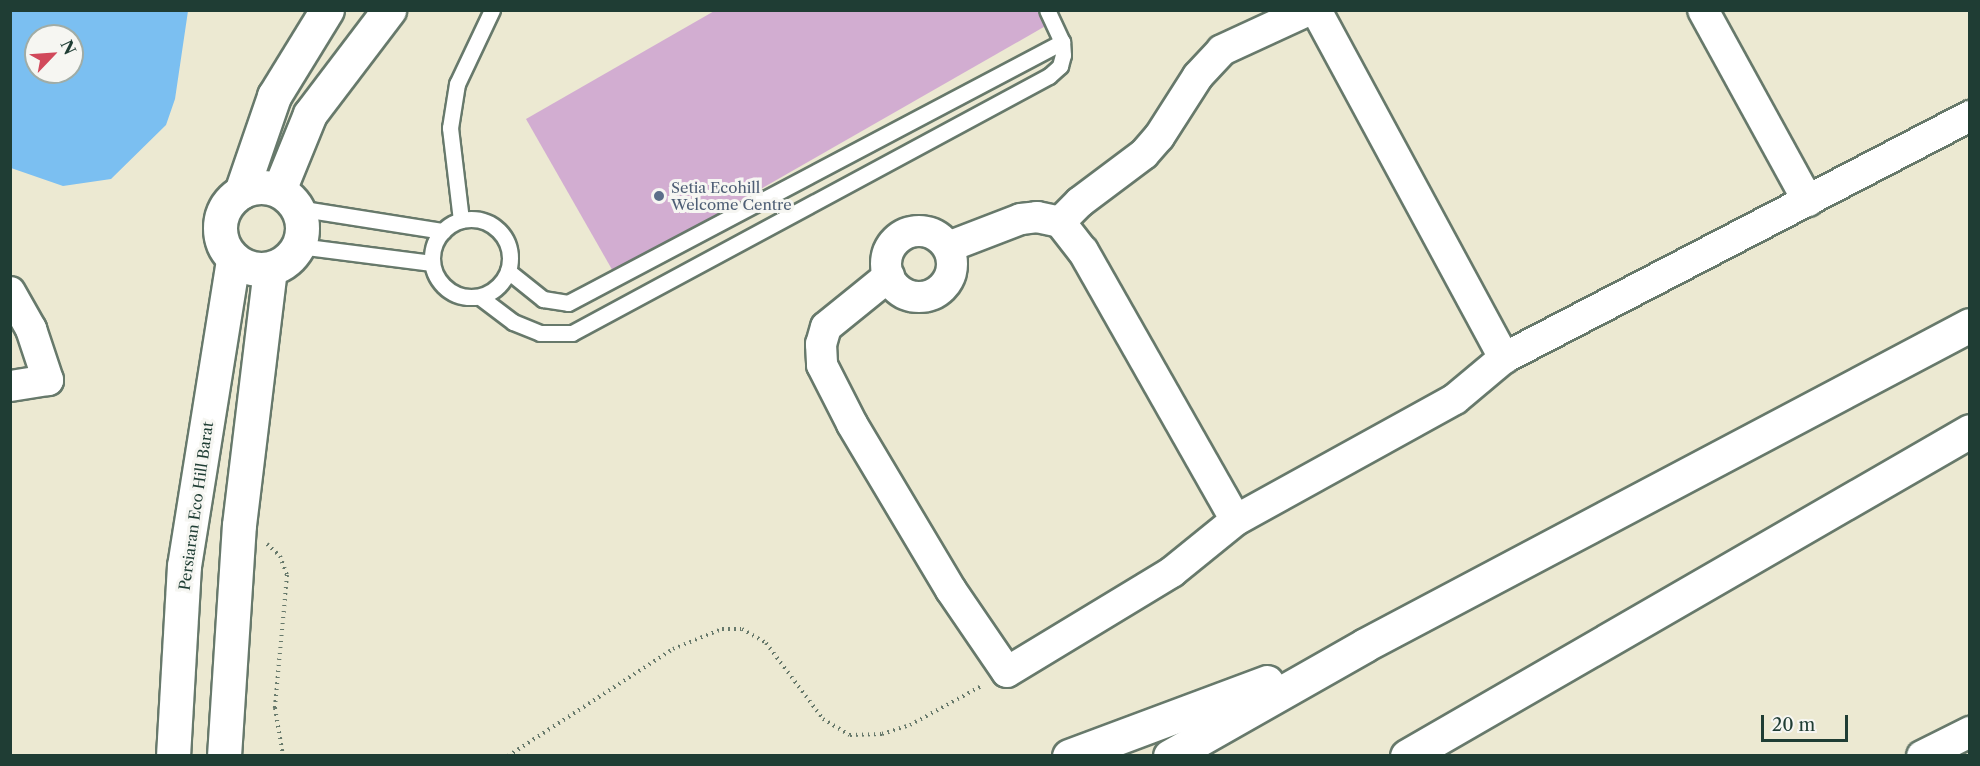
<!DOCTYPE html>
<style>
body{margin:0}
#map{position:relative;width:1980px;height:766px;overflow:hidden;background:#ece9d2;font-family:"Libre Caslon Text",serif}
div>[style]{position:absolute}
.water>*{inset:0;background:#7bbff1}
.building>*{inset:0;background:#d2add1}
.path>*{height:4px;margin-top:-2px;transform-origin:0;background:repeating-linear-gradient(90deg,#67796b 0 1.5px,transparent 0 6px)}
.roads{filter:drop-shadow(2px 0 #67796b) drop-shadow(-2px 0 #67796b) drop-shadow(0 2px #67796b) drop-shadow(0 -2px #67796b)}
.service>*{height:15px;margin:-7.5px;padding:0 7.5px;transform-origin:7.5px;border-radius:7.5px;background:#fff}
.service>.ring{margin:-7.5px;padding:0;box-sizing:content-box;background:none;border:15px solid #fff;border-radius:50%}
.minor>*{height:30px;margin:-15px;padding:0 15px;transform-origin:15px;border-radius:15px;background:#fff}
.minor>.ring{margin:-15px;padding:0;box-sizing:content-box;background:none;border:30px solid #fff;border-radius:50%}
.tertiary>*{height:33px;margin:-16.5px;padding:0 16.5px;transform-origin:16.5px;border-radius:16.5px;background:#fff}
.tertiary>.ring{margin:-16.5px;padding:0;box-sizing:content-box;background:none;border:33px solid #fff;border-radius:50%}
.dots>*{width:16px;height:16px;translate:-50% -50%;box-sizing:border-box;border:3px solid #f6f6f2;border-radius:50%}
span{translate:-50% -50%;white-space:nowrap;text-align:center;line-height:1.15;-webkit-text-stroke:6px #f6f6f2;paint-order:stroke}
.service-label{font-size:15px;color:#4e5e75}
.left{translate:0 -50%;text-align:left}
.street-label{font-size:15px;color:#1f3d34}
.frame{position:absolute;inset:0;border:12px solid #1f3d34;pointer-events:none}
.north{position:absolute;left:24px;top:24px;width:60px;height:60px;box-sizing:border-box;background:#f6f6f2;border:2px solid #a0aca6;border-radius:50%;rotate:65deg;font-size:16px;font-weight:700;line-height:24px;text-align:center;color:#1f3d34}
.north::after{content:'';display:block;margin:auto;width:21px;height:27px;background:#d1495b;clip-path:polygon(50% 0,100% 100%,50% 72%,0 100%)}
.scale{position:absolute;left:1761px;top:715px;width:87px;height:27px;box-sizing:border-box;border:3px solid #1f3d34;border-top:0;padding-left:8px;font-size:18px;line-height:21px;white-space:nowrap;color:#1f3d34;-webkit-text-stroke:4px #f6f6f2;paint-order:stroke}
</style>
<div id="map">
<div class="water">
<i style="clip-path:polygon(evenodd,11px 10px,188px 11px,175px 99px,166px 125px,111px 179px,63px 186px,11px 168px,11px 10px,36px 36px,72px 36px,72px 72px,36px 72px,36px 36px)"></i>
</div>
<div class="building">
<i style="clip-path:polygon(716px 10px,1041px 10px,1049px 24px,614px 273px,526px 119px)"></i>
</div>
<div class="path">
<i style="left:267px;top:544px;width:18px;rotate:43deg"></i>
<i style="left:280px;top:556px;width:20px;rotate:70deg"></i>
<i style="left:287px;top:575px;width:134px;rotate:95.2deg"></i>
<i style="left:275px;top:708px;width:49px;rotate:80.5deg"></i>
<i style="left:508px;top:756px;width:197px;rotate:-33deg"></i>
<i style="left:673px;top:649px;width:53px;rotate:-22.2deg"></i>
<i style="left:722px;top:629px;width:20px"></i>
<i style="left:742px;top:629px;width:28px;rotate:30deg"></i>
<i style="left:766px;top:643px;width:95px;rotate:53.1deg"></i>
<i style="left:823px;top:719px;width:31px;rotate:31deg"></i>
<i style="left:850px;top:735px;width:32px;rotate:-2deg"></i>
<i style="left:882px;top:734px;width:29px;rotate:-18deg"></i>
<i style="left:910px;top:725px;width:83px;rotate:-28.7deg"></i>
</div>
<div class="roads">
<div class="service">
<i style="left:297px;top:208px;width:148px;rotate:9deg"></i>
<i class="ring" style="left:432px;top:219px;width:63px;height:63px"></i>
<i style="left:461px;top:220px;width:93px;rotate:-96.8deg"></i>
<i style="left:450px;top:128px;width:45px;rotate:-81deg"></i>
<i style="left:457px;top:84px;width:82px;rotate:-64.7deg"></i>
<i style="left:299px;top:246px;width:134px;rotate:7.3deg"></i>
<i style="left:508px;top:271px;width:45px;rotate:38.7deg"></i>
<i style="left:543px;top:299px;width:25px;rotate:9deg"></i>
<i style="left:568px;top:303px;width:559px;rotate:-27.85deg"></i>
<i style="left:480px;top:297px;width:41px;rotate:37.1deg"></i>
<i style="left:513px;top:322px;width:29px;rotate:22deg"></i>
<i style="left:540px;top:333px;width:32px"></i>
<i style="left:572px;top:333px;width:542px;rotate:-28.32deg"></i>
<i style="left:1049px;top:76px;width:15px;rotate:-42deg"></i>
<i style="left:1060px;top:66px;width:11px;rotate:-75deg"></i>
<i style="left:1063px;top:55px;width:13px;rotate:-94deg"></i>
<i style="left:1062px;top:42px;width:35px;rotate:-115deg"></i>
</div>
<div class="minor">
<i style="left:1316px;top:10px;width:396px;rotate:61.6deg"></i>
<i style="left:1703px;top:10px;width:218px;rotate:61.2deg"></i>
<i style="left:1060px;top:222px;width:28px;rotate:-45deg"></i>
<i style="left:1080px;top:202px;width:80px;rotate:-36.9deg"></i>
<i style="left:1144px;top:154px;width:23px;rotate:-49deg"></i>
<i style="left:1159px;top:137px;width:72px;rotate:-57.4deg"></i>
<i style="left:1198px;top:76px;width:35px;rotate:-47deg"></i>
<i style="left:1222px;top:50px;width:96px;rotate:-24.7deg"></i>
<i class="ring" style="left:886px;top:231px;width:36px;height:36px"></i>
<i style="left:948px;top:247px;width:78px;rotate:-21deg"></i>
<i style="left:1021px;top:219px;width:16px;rotate:-7deg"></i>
<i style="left:1037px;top:217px;width:24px;rotate:12deg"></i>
<i style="left:1060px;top:222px;width:37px;rotate:52deg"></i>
<i style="left:1083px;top:251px;width:309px;rotate:60.4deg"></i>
<i style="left:889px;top:276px;width:81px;rotate:141deg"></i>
<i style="left:826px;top:327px;width:18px;rotate:106deg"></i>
<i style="left:821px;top:344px;width:21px;rotate:87deg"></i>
<i style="left:822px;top:365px;width:66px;rotate:63deg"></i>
<i style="left:852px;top:424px;width:193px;rotate:59.2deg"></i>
<i style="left:951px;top:590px;width:99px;rotate:55.7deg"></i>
<i style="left:1007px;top:672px;width:193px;rotate:-31.2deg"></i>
<i style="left:1172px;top:572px;width:82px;rotate:-39.1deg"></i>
<i style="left:1236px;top:520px;width:250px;rotate:-28.9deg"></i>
<i style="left:1455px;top:399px;width:64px;rotate:-39.9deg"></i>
<i style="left:1504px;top:358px;width:525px;rotate:-27.44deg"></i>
<i style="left:10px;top:292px;width:43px;rotate:60.4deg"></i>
<i style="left:31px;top:329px;width:54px;rotate:71.6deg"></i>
<i style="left:48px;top:380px;width:38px;rotate:171deg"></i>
<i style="left:1922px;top:756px;width:54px;rotate:-26.6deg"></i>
</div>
<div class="tertiary">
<i class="ring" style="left:220px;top:187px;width:49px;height:49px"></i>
<i style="left:279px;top:190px;width:82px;rotate:-67.8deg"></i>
<i style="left:310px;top:114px;width:131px;rotate:-52.8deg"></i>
<i style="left:241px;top:192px;width:102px;rotate:-71deg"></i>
<i style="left:274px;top:96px;width:101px;rotate:-58.4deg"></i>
<i style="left:173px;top:756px;width:190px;rotate:-86.7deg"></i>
<i style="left:184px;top:566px;width:311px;rotate:-80.9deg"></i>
<i style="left:224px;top:756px;width:231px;rotate:-86.3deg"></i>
<i style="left:239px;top:525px;width:258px;rotate:-83.1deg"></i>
<i style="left:1069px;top:756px;width:211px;rotate:-20.5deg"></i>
<i style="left:1170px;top:756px;width:224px;rotate:-29.6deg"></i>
<i style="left:1365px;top:645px;width:684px;rotate:-27.88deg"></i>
<i style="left:1407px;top:756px;width:650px;rotate:-30deg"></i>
</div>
</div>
<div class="dots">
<i style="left:659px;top:196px;background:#5c6f8a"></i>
</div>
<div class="service-label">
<span class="left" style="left:671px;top:196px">Setia Ecohill<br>Welcome Centre</span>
</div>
<div class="street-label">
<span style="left:196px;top:506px;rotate:-82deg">Persiaran Eco Hill Barat</span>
</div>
<div class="frame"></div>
<div class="north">N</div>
<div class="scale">20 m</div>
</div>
